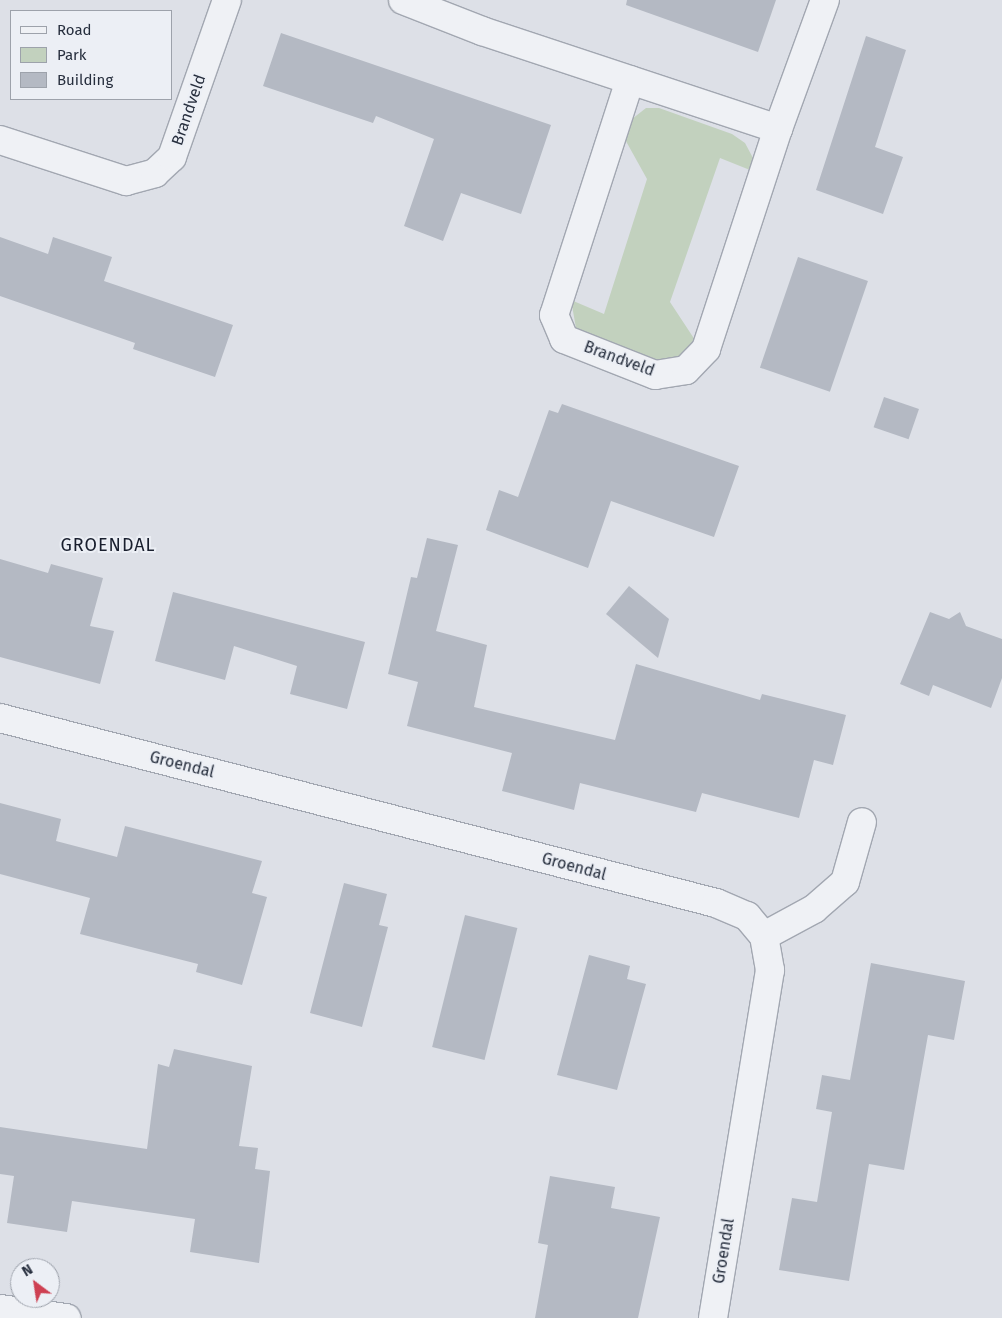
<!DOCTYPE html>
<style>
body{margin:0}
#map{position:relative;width:1002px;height:1318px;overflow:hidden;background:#dde0e7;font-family:"Fira Sans",sans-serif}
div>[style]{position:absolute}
.green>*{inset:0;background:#c2d1be}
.building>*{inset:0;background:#b4b9c3;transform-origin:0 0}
.roads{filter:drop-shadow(1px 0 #a2a7b1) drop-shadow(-1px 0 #a2a7b1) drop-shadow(0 1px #a2a7b1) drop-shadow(0 -1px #a2a7b1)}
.minor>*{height:28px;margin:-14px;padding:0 14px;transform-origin:14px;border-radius:14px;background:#eff1f5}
span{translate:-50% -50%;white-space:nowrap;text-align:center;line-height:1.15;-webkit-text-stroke:4px #eceff5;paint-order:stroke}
.street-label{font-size:16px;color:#262e3d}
.neighbourhood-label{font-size:18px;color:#191f2e;letter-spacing:1px}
.legend{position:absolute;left:10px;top:10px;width:162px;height:90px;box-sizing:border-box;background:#eceff5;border:1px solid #9da2ab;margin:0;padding:6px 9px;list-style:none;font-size:15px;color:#262e3d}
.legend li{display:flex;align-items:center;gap:10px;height:25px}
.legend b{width:25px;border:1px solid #9da2ab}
.north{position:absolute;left:10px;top:1258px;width:50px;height:50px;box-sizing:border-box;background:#eceff5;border:1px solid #9da2ab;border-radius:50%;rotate:329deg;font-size:14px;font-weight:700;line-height:20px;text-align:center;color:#262e3d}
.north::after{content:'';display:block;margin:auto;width:18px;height:22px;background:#ce4052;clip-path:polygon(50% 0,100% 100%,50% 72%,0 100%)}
</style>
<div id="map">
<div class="green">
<i style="clip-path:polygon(646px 108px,659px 108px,732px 134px,745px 143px,753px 158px,750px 170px,720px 158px,670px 302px,695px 340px,678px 358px,659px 361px,583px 334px,576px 328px,571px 300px,604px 314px,647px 179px,622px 134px,627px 123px)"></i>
</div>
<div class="building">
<i style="clip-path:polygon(627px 0,776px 0,758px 52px,626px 5px)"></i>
<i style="clip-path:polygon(281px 33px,551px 125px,521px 214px,461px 193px,443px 241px,404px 226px,434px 139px,376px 116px,373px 123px,263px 86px)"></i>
<i style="clip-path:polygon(866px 36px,906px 50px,875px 147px,903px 157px,883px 214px,816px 190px)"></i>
<i style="clip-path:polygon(0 237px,48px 254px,53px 237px,112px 257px,104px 281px,233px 325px,215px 377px,133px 349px,135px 343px,0 296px)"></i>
<i style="left:798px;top:257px;width:74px;height:117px;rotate:19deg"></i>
<i style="left:884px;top:397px;width:37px;height:32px;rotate:19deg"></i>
<i style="clip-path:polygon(562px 404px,739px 466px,714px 537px,611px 501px,588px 568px,486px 530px,499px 490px,518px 497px,549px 410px,558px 413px)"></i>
<i style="clip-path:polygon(427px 538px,458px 545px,436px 631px,487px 645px,474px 707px,615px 740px,636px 664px,760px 700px,762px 694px,846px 715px,833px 765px,814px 760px,799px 818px,702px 793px,696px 812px,580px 783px,574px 810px,502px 791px,512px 753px,407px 726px,418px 682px,388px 674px,411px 577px,417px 578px)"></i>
<i style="clip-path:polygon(0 559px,48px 573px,51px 564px,103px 578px,90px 626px,114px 631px,100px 684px,0 657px)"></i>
<i style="clip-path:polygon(629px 586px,669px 619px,658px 658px,606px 614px)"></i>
<i style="clip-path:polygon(173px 592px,365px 642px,347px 709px,290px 694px,297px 666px,234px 646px,225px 680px,155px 661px)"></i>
<i style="clip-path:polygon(930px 612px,949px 619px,960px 612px,966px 626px,1002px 639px,1002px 678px,991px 708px,933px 685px,929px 696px,900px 684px)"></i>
<i style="clip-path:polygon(0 803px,61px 819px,56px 841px,117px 857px,125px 826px,262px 861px,252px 893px,267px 897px,242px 985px,196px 972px,198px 964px,80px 934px,90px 898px,0 874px)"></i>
<i style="clip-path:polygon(344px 883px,387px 894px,379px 925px,388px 927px,362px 1027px,310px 1013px)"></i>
<i style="left:465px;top:915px;width:54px;height:136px;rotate:14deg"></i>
<i style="clip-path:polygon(589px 955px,630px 966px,627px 979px,646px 984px,617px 1090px,557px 1075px)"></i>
<i style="clip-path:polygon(871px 963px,965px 981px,954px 1040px,928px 1035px,904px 1170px,869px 1164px,849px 1281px,779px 1270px,792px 1198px,817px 1202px,832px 1112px,816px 1109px,822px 1075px,850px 1080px)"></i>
<i style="clip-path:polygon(174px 1049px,252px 1066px,239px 1146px,258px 1148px,255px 1169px,270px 1171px,259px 1263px,190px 1252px,195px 1219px,72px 1201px,67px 1232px,7px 1223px,14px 1176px,0 1174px,0 1127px,147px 1149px,158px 1064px,169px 1067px)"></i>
<i style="clip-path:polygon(550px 1176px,615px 1187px,611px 1208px,660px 1217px,638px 1318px,535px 1318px,548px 1245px,538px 1243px)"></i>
</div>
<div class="roads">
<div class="minor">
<i style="left:403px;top:0;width:85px;rotate:21.4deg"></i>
<i style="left:482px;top:31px;width:312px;rotate:18.3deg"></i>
<i style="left:778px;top:129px;width:137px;rotate:-70deg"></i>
<i style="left:630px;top:80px;width:247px;rotate:107.9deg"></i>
<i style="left:554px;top:315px;width:26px;rotate:67deg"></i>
<i style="left:564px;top:339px;width:98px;rotate:21.6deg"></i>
<i style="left:655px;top:375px;width:31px;rotate:-9deg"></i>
<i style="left:686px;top:370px;width:29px;rotate:-46deg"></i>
<i style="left:706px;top:349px;width:231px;rotate:-71.9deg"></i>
<i style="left:0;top:140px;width:133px;rotate:18deg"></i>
<i style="left:126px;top:181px;width:30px;rotate:-15deg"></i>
<i style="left:155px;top:173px;width:23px;rotate:-43deg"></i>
<i style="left:172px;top:157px;width:166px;rotate:-70.7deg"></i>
<i style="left:0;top:718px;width:740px;rotate:14.49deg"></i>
<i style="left:716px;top:903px;width:34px;rotate:23deg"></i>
<i style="left:747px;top:916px;width:26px;rotate:50deg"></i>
<i style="left:764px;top:936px;width:35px;rotate:80deg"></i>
<i style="left:770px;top:970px;width:353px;rotate:99.3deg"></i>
<i style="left:764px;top:936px;width:57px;rotate:-28.4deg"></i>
<i style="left:814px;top:909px;width:41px;rotate:-41.1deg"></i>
<i style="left:845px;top:882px;width:62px;rotate:-74.2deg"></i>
<i style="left:0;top:1309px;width:67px;rotate:7.8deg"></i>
</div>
</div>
<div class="street-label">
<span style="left:189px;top:110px;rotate:-71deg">Brandveld</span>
<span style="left:619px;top:359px;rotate:20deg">Brandveld</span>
<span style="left:182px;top:765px;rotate:14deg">Groendal</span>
<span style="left:574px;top:867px;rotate:15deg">Groendal</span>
<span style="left:724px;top:1251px;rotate:-81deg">Groendal</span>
</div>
<div class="neighbourhood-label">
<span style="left:108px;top:545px">GROENDAL</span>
</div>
<ul class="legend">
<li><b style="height:6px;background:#eff1f5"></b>Road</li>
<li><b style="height:14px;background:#c2d1be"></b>Park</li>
<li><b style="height:14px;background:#b4b9c3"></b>Building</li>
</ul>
<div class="north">N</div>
</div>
